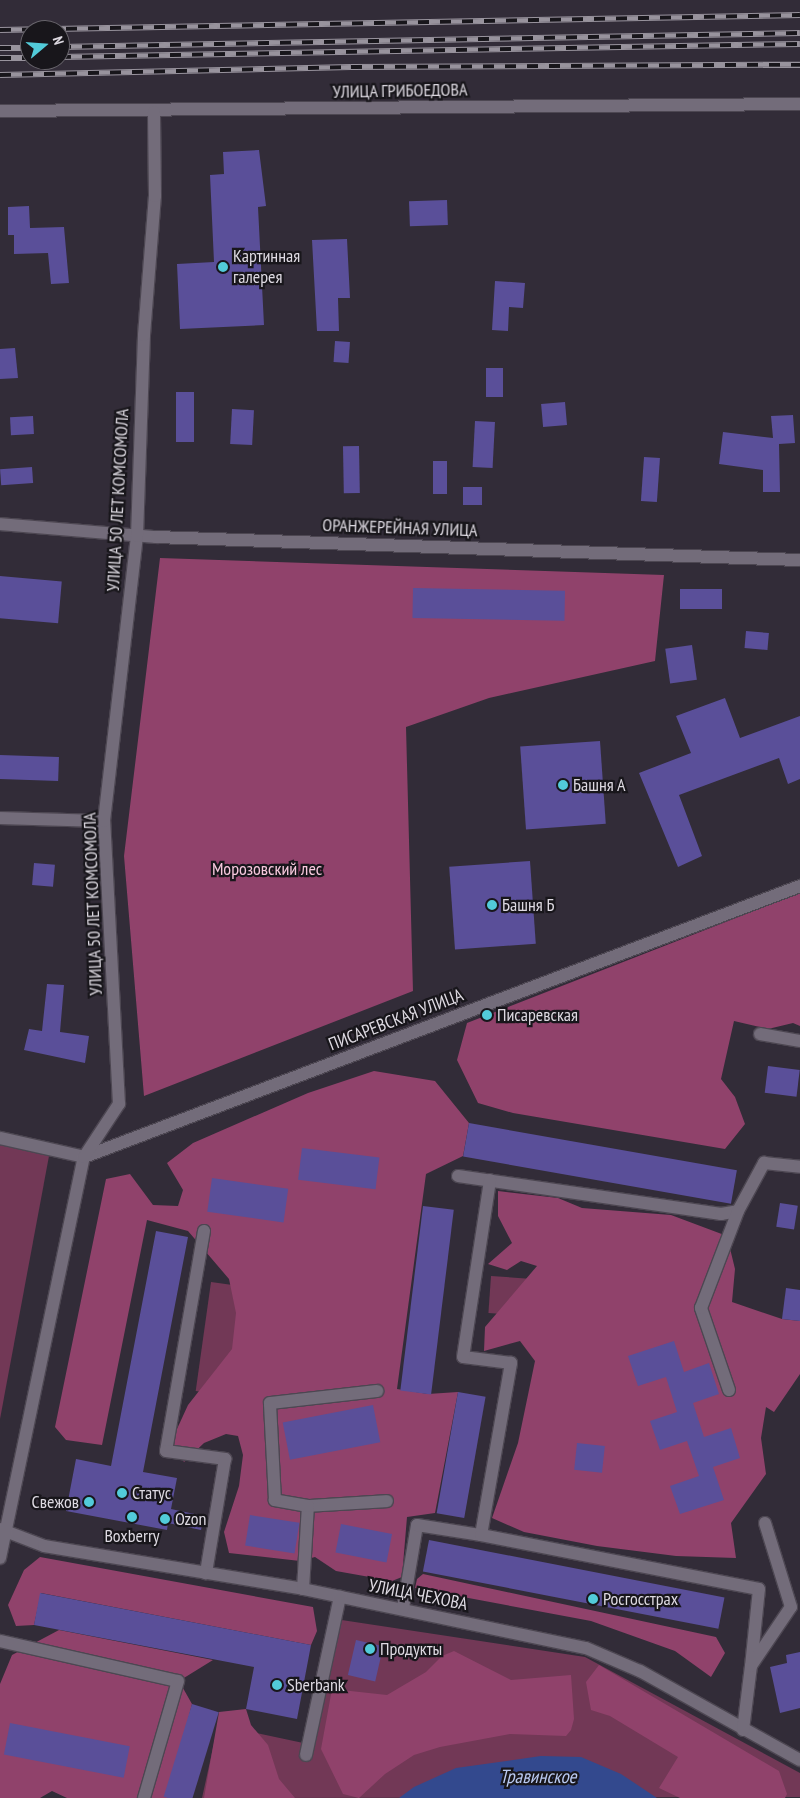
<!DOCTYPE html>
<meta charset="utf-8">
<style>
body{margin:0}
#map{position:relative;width:800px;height:1798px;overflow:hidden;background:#322c38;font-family:"PT Sans Narrow",sans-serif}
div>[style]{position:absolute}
.green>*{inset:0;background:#723856;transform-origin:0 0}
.forest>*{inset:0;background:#90426b}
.water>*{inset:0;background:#33498e}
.building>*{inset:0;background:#5a4f99;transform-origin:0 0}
.roads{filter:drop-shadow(1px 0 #4d4752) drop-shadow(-1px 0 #4d4752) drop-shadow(0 1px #4d4752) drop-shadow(0 -1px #4d4752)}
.minor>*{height:12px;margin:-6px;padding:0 6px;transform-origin:6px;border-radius:6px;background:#736c7a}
.rail>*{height:5.5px;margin-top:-2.75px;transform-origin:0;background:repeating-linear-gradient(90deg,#18161b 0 11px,#98939d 0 22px);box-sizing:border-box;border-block:1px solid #98939d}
.dots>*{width:14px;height:14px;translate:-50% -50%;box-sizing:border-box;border:2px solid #18161b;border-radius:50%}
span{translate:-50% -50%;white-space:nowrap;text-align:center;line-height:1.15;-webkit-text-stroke:4.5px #18161b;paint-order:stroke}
.street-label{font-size:18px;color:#dedae2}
.poi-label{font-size:18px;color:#dedae2}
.left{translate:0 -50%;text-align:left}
.right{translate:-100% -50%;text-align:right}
.park-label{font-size:18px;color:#f8c9de}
.water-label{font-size:19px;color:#b9c9f1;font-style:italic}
.north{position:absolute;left:20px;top:20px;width:50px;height:50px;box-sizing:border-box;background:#18161b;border:1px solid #67646b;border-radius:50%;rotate:72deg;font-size:14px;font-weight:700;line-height:20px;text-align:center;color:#dedae2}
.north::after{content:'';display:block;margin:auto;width:18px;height:22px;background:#52cbd9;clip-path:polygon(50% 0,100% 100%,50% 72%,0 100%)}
</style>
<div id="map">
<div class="green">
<i style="clip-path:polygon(0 1145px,49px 1156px,0 1419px)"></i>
<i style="left:491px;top:1276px;width:45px;height:37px;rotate:4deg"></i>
<i style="left:211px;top:1282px;width:56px;height:110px;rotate:8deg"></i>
<i style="clip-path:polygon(335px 1619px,585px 1657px,800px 1773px,800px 1797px,202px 1798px,218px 1725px,308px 1744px)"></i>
</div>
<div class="forest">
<i style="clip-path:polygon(160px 558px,664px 575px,655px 661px,489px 698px,406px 727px,413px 991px,144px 1096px,124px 856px)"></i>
<i style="clip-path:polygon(800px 893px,800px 1026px,793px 1023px,768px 1029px,734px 1021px,721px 1079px,735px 1097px,745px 1124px,725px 1149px,513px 1113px,478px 1103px,457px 1060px,467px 1023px)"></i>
<i style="clip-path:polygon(374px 1071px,435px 1081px,469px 1123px,463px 1156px,426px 1174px,397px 1389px,428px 1394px,458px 1392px,435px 1513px,407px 1517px,402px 1577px,392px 1581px,336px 1571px,315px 1557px,300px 1561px,229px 1553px,224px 1532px,239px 1486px,243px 1455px,238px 1436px,226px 1434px,204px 1443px,184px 1462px,171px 1442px,188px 1405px,232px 1349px,236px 1313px,229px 1279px,188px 1231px,147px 1220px,102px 1445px,66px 1440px,55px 1427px,106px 1179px,130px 1174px,153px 1205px,178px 1206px,183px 1190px,167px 1163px,193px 1143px,308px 1093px)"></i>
<i style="clip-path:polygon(498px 1191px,558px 1198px,582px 1208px,671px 1215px,727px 1236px,735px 1269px,732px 1302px,782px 1319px,800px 1321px,800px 1374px,774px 1412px,766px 1407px,761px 1438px,766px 1474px,731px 1523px,736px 1558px,676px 1556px,597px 1546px,524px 1532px,492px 1518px,518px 1443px,535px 1361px,520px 1341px,484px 1351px,485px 1327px,537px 1266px,521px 1261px,507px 1270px,488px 1264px,512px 1243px,498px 1216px)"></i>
<i style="clip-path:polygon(40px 1557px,313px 1607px,317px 1631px,311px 1645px,41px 1593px,34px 1625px,16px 1626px,8px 1605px,24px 1570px)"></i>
<i style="clip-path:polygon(423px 1574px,716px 1637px,725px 1653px,711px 1677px,675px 1651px,591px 1621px,415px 1588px,417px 1579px)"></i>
<i style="clip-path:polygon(59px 1630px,213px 1660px,179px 1681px,192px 1704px,168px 1798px,67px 1798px,52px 1791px,40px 1798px,0 1798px,0 1684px,12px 1655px)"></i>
<i style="clip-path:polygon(454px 1651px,511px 1680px,571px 1675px,574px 1719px,571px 1730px,566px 1736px,510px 1734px,440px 1747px,414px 1755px,385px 1774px,359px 1798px,343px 1794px,321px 1749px,332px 1689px,387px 1695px,426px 1672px,442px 1656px)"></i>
<i style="clip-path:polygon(599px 1665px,779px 1771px,787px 1794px,785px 1798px,680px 1798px,659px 1788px,678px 1757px,610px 1716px,591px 1710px,586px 1682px)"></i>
<i style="clip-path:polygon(246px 1709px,251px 1725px,268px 1745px,279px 1779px,295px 1798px,204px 1798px,219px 1712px)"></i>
</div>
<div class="water">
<i style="clip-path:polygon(541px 1756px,581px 1757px,621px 1774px,657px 1798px,399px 1798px,414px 1787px,456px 1768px)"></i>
</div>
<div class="building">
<i style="clip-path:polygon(259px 150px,266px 206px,258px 207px,264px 325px,180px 329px,177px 264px,214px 262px,210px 175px,224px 174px,223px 152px)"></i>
<i style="left:447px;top:200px;width:25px;height:38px;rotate:88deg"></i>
<i style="clip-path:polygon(29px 206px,30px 228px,64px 227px,69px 283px,51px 284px,48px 253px,14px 254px,14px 235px,8px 235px,8px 207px)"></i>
<i style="clip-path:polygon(347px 239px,350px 298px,338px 298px,339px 331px,317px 331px,312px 240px)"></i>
<i style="clip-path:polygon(495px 281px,525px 283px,523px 308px,509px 307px,508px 331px,492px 330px)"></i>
<i style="left:335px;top:341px;width:15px;height:21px;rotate:4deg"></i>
<i style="clip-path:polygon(15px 348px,18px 378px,0 379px,0 349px)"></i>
<i style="left:486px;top:368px;width:17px;height:29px"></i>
<i style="left:176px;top:392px;width:18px;height:50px"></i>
<i style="left:565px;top:402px;width:23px;height:24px;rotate:85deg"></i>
<i style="left:232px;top:409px;width:22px;height:35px;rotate:3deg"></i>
<i style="clip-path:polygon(793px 415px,795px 443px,779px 444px,780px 492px,763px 492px,763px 470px,719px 464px,723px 432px,773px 438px,771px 416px)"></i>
<i style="left:33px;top:416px;width:18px;height:23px;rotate:87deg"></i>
<i style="left:475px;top:421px;width:20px;height:46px;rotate:3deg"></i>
<i style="left:359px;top:446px;width:47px;height:16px;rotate:89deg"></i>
<i style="left:644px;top:457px;width:16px;height:44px;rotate:4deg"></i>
<i style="left:433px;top:461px;width:14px;height:33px"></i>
<i style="left:32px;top:467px;width:16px;height:32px;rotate:86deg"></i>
<i style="left:463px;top:487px;width:19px;height:18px"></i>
<i style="left:0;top:576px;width:62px;height:42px;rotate:5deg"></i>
<i style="left:413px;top:588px;width:152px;height:30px;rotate:1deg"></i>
<i style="left:680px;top:589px;width:42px;height:20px"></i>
<i style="left:746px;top:631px;width:23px;height:17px;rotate:5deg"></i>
<i style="left:692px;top:645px;width:35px;height:27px;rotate:82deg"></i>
<i style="clip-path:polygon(725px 698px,740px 738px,800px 716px,800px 779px,788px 784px,779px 758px,679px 795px,702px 856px,678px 867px,639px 773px,691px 753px,676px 716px)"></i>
<i style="left:600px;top:741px;width:83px;height:80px;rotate:86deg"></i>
<i style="left:0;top:755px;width:59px;height:24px;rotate:2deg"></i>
<i style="left:530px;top:861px;width:83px;height:81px;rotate:86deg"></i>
<i style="left:34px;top:863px;width:21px;height:22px;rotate:5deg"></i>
<i style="clip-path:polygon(47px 984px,64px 985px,60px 1032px,89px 1036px,85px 1063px,24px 1050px,29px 1029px,42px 1031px)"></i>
<i style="left:768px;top:1066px;width:32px;height:27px;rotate:7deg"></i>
<i style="left:469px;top:1123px;width:272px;height:34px;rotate:10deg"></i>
<i style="left:302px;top:1148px;width:78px;height:32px;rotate:7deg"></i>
<i style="left:212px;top:1178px;width:77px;height:34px;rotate:8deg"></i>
<i style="left:780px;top:1203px;width:18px;height:24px;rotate:9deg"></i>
<i style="left:423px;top:1206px;width:31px;height:186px;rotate:7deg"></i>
<i style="clip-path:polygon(156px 1231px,188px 1237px,143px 1472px,177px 1478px,171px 1509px,204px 1516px,201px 1530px,168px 1523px,167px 1530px,66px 1511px,76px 1459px,111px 1466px)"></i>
<i style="clip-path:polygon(786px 1288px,800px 1290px,800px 1321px,782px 1319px)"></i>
<i style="clip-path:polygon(674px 1341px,684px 1372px,709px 1363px,719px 1394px,693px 1403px,704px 1437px,731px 1428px,740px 1458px,713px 1467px,724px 1500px,680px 1514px,670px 1486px,699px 1476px,687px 1441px,660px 1450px,650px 1421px,677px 1412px,666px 1377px,638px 1386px,628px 1356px)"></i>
<i style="left:458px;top:1392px;width:28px;height:123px;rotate:10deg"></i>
<i style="left:373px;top:1405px;width:38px;height:92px;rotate:79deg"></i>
<i style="left:577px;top:1443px;width:28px;height:27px;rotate:6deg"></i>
<i style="left:250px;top:1515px;width:50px;height:31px;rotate:9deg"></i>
<i style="left:341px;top:1524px;width:52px;height:29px;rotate:11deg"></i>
<i style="left:429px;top:1540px;width:301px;height:32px;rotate:11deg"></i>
<i style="clip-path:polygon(40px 1593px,311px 1645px,297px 1719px,246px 1709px,254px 1667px,34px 1625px)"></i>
<i style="left:356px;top:1640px;width:28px;height:36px;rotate:13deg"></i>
<i style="clip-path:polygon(800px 1652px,800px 1708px,780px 1713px,770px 1667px,787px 1663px,786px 1655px)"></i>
<i style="left:192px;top:1704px;width:28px;height:97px;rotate:17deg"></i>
<i style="left:10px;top:1723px;width:122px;height:32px;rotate:11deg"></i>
</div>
<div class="roads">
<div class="minor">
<i style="left:0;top:111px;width:800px;rotate:-0.5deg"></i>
<i style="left:0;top:524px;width:157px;rotate:4.8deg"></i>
<i style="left:156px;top:537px;width:644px;rotate:2.05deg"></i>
<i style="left:0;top:818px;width:104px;rotate:1.7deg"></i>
<i style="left:760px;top:1034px;width:41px;rotate:9.9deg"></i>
<i style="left:0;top:1138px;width:86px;rotate:12.7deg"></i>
<i style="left:84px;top:1157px;width:766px;rotate:-20.73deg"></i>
<i style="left:458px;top:1176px;width:266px;rotate:8.2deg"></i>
<i style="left:721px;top:1214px;width:17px;rotate:-10deg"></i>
<i style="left:738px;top:1211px;width:55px;rotate:-61.6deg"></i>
<i style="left:764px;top:1163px;width:36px;rotate:6deg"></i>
<i style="left:204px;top:1231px;width:223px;rotate:99.8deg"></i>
<i style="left:166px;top:1451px;width:60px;rotate:7.7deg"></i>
<i style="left:225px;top:1459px;width:116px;rotate:99.5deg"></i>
<i style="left:729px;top:1390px;width:87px;rotate:-108.9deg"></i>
<i style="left:701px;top:1308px;width:104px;rotate:-69.1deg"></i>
<i style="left:308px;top:1506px;width:79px;rotate:-3.6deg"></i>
<i style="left:0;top:1529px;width:47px;rotate:21.1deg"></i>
<i style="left:44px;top:1546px;width:263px;rotate:9.4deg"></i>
<i style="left:303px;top:1589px;width:289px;rotate:11.8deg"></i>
<i style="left:586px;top:1648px;width:59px;rotate:23.1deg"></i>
<i style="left:640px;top:1671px;width:183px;rotate:29.1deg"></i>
<i style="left:481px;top:1535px;width:175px;rotate:-80.1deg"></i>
<i style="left:511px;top:1363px;width:48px;rotate:-172.9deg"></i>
<i style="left:463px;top:1357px;width:179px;rotate:-81.3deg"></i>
<i style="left:0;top:1558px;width:410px;rotate:-78.2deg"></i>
<i style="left:84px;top:1157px;width:64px;rotate:-56.6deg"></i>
<i style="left:119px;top:1104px;width:283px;rotate:-93deg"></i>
<i style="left:104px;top:821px;width:287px;rotate:-83.4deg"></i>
<i style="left:137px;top:536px;width:201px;rotate:-88deg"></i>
<i style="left:144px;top:335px;width:139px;rotate:-85.5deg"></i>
<i style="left:155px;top:196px;width:84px;rotate:-90.7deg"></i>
<i style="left:303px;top:1589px;width:83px;rotate:-86.6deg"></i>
<i style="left:308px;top:1506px;width:34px;rotate:-170deg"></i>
<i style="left:275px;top:1500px;width:97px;rotate:-93deg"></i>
<i style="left:270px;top:1403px;width:108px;rotate:-6.4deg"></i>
<i style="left:403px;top:1608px;width:84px;rotate:-80.4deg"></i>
<i style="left:417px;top:1525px;width:65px;rotate:8.9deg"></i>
<i style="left:481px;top:1535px;width:283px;rotate:11deg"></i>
<i style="left:759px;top:1589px;width:77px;rotate:95.9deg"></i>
<i style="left:0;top:1641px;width:182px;rotate:12.7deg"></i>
<i style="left:178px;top:1681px;width:122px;rotate:106.2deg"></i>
<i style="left:743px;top:1730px;width:64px;rotate:-82.9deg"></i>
<i style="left:751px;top:1666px;width:71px;rotate:-55.9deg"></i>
<i style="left:791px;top:1607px;width:88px;rotate:-107.2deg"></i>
<i style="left:306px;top:1755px;width:162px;rotate:-77.9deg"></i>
</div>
</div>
<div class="rail">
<i style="left:0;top:30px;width:800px;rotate:-1.07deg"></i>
<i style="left:60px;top:47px;width:740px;rotate:-1.08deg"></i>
<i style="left:0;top:48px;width:30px"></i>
<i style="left:60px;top:57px;width:740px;rotate:-1.01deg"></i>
<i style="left:0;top:58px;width:30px"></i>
<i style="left:0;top:75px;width:351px;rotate:-1.3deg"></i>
<i style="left:351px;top:67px;width:449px;rotate:-0.3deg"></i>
</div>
<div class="dots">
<i style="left:223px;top:267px;background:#52cbd9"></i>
<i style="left:563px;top:785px;background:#52cbd9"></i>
<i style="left:492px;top:905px;background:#52cbd9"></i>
<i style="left:487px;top:1015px;background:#52cbd9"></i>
<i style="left:122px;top:1493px;background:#52cbd9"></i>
<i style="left:89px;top:1502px;background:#52cbd9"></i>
<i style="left:132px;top:1517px;background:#52cbd9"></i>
<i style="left:165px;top:1519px;background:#52cbd9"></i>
<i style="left:593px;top:1599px;background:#52cbd9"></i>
<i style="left:370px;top:1649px;background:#52cbd9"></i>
<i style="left:277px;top:1685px;background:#52cbd9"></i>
</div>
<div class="street-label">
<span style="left:400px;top:91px;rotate:-1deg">УЛИЦА ГРИБОЕДОВА</span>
<span style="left:118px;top:500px;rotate:-87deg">УЛИЦА 50 ЛЕТ КОМСОМОЛА</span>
<span style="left:400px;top:528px;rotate:2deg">ОРАНЖЕРЕЙНАЯ УЛИЦА</span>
<span style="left:93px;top:904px;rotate:-92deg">УЛИЦА 50 ЛЕТ КОМСОМОЛА</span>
<span style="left:396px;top:1020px;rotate:-21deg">ПИСАРЕВСКАЯ УЛИЦА</span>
<span style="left:418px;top:1595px;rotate:11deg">УЛИЦА ЧЕХОВА</span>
</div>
<div class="poi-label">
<span class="left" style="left:233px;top:267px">Картинная<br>галерея</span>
<span class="left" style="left:573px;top:785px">Башня А</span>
<span class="left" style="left:502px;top:905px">Башня Б</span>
<span class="left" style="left:497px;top:1015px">Писаревская</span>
<span class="left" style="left:132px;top:1493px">Статус</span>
<span class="right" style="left:79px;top:1502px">Свежов</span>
<span class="left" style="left:175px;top:1519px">Ozon</span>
<span style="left:132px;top:1536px">Boxberry</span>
<span class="left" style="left:603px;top:1599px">Росгосстрах</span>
<span class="left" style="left:380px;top:1649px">Продукты</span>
<span class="left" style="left:287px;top:1685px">Sberbank</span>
</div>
<div class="park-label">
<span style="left:267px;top:869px">Морозовский лес</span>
</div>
<div class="water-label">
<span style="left:538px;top:1777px">Травинское</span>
</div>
<div class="north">N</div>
</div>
